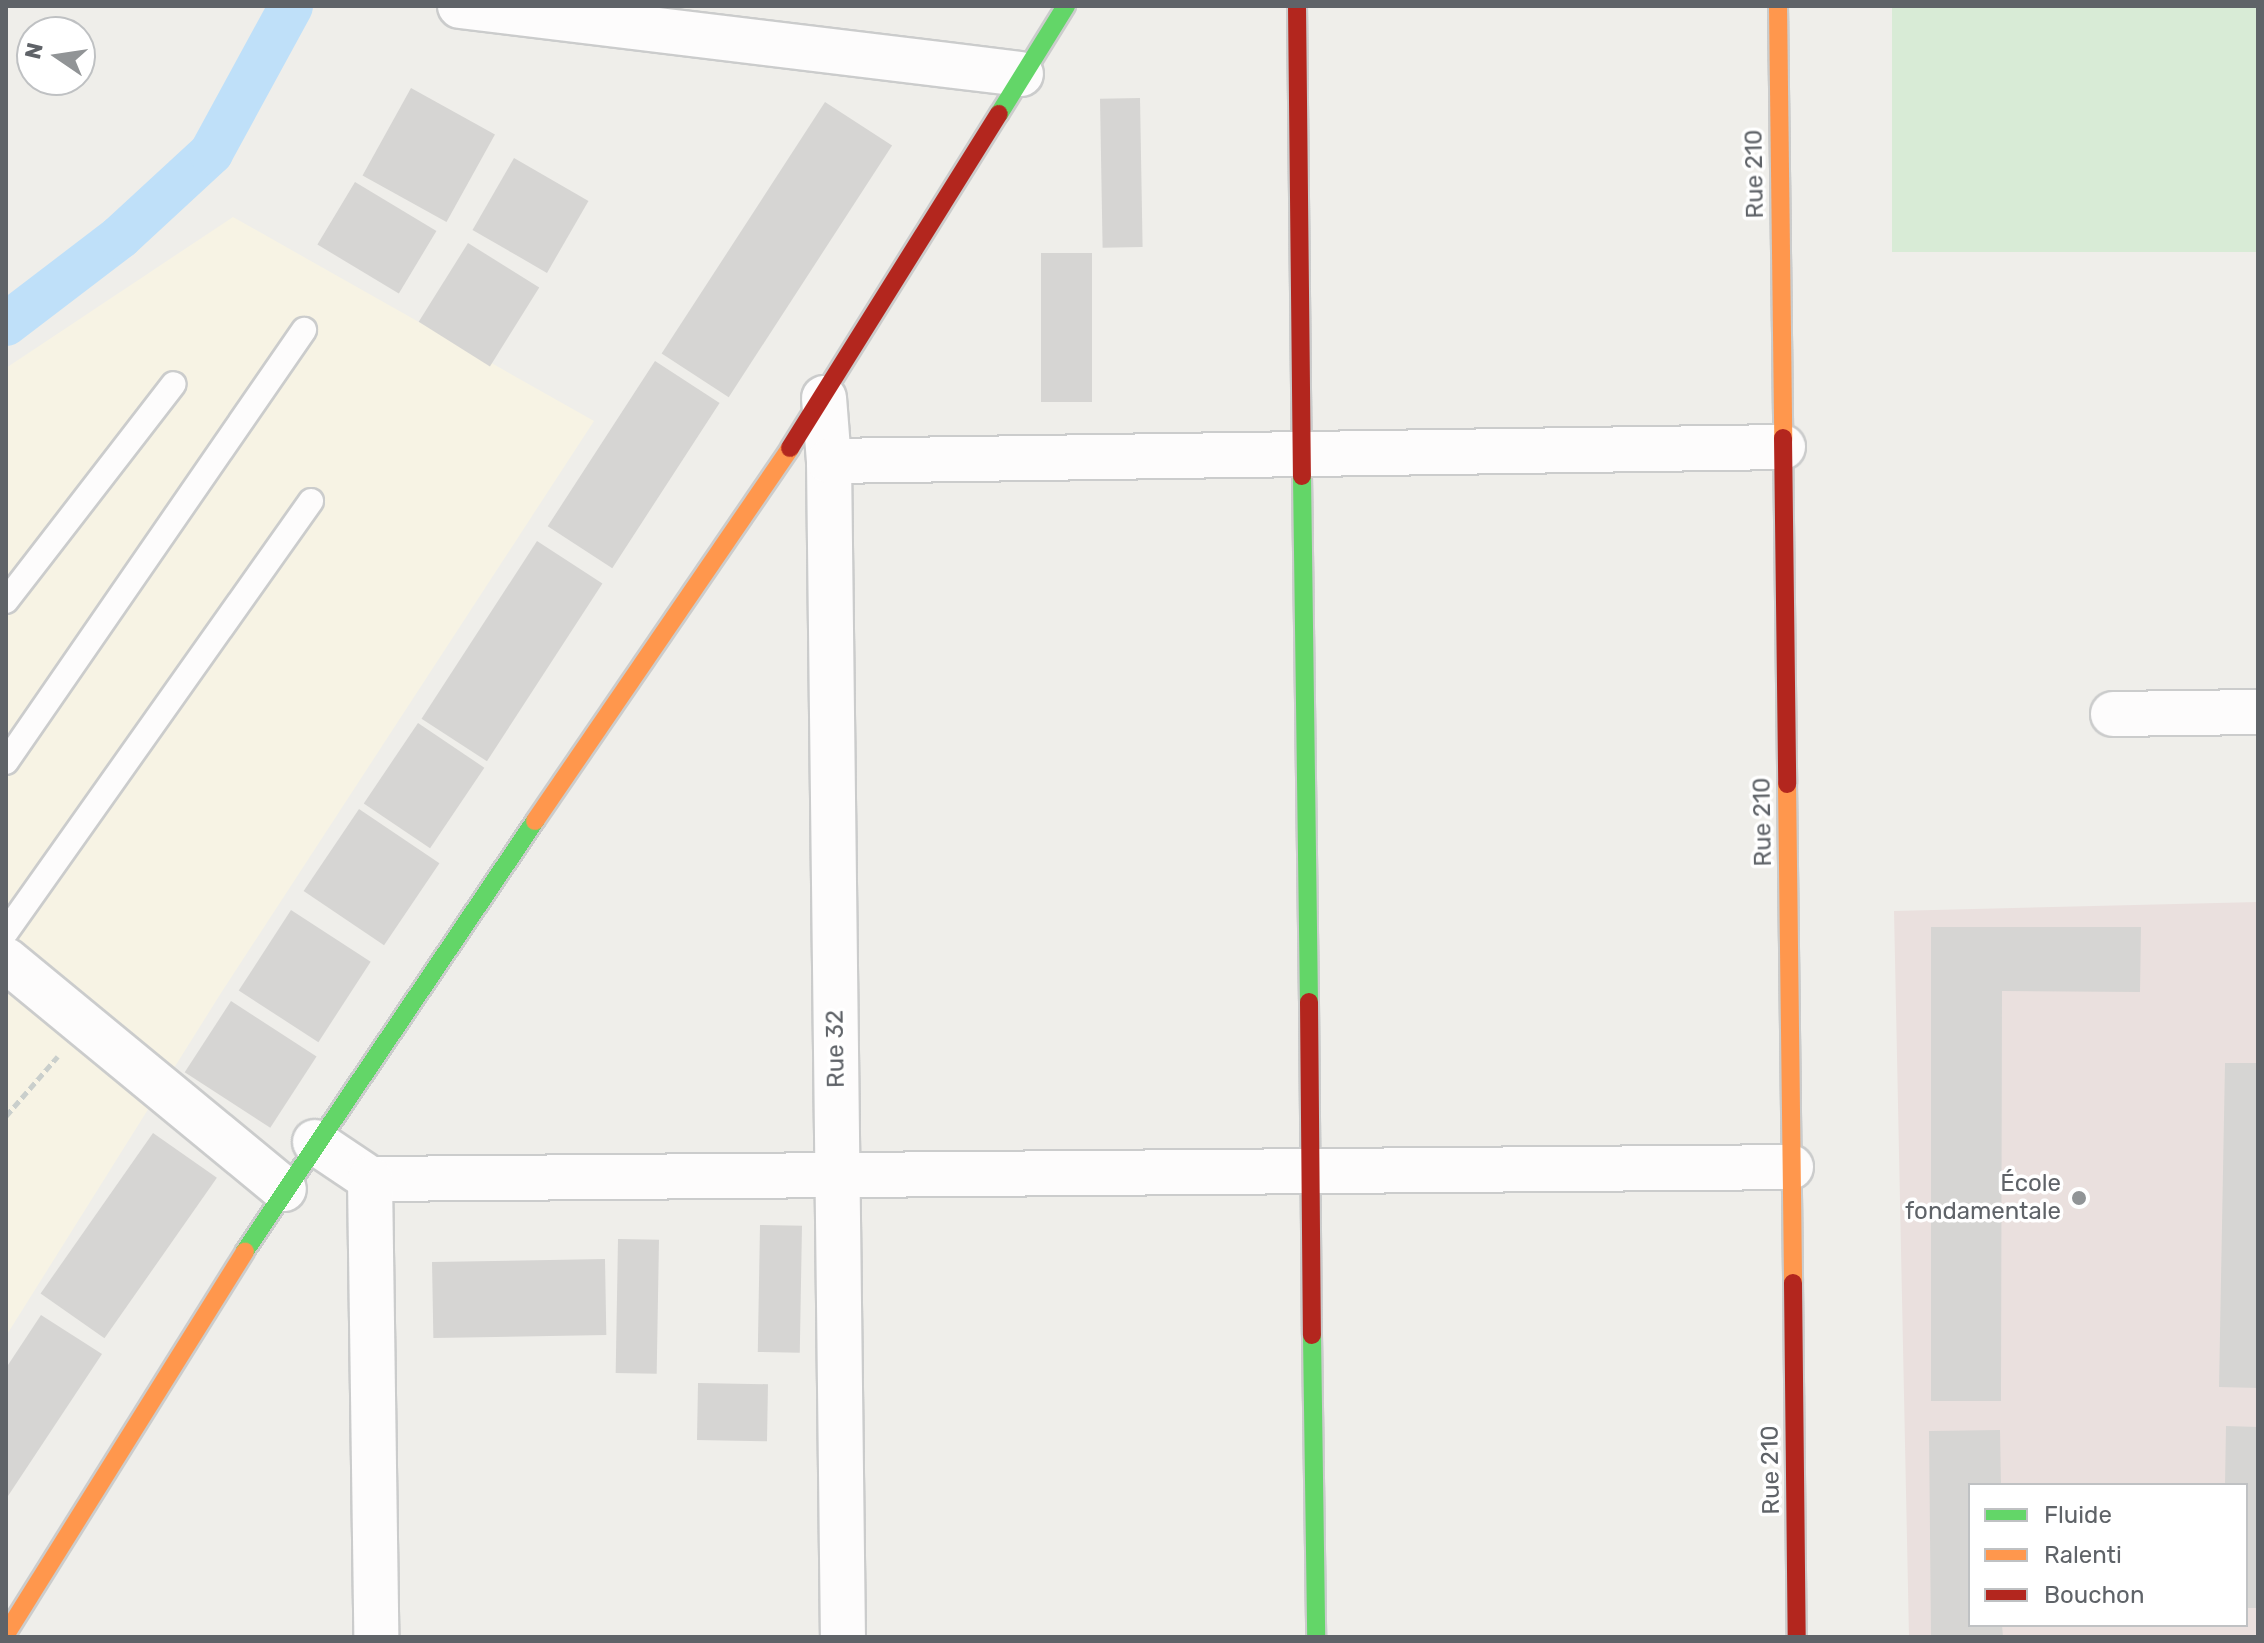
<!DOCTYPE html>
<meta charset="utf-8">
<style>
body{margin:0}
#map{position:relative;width:2264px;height:1643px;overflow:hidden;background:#efeeea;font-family:Rubik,sans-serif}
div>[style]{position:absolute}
.commercial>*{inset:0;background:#f7f3e4}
.medical>*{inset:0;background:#eae0de}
.green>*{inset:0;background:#d8ebd6;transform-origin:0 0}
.canal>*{height:44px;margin:-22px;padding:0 22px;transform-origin:22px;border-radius:22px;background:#bfe0f9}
.building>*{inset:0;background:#d6d5d3;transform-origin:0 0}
.path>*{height:5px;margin-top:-2.5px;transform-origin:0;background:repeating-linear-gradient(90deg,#cacfcc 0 8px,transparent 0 12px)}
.roads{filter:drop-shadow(2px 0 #cbcccc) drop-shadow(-2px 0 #cbcccc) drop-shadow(0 2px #cbcccc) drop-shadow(0 -2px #cbcccc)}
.lane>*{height:24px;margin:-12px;padding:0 12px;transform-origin:12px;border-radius:12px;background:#fdfcfc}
.street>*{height:44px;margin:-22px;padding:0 22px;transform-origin:22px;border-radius:22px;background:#fdfcfc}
.fast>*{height:18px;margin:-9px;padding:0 9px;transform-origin:9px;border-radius:9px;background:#63d668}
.slow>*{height:18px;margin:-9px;padding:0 9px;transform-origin:9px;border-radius:9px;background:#ff974d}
.jam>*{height:18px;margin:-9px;padding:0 9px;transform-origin:9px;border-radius:9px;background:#b3261e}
.dots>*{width:22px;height:22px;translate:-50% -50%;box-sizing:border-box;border:4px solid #fff;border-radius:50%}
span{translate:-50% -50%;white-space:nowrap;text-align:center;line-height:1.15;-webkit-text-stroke:7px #fff;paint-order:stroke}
.street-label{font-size:24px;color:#5f6368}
.poi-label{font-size:24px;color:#5f6368}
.right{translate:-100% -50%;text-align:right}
.frame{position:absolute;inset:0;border:8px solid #5f6368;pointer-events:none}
.legend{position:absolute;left:1968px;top:1483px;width:280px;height:144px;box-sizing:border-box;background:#fff;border:2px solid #bfc1c3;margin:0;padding:10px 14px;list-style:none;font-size:24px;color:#5f6368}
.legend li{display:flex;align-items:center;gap:16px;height:40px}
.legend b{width:40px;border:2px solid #bfc1c3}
.north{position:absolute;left:16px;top:16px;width:80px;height:80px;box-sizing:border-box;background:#fff;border:2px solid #bfc1c3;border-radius:50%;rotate:283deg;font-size:22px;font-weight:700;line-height:32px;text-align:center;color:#5f6368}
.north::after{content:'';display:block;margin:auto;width:28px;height:36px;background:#919496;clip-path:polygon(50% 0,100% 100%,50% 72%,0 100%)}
</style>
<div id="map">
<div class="commercial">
<i style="clip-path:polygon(233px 217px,594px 421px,221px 993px,6px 1336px,6px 368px)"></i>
</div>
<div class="medical">
<i style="clip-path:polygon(evenodd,2258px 902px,2258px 1637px,1909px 1637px,1894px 911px,2258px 902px,1970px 1485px,2246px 1485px,2246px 1625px,1970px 1625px,1970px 1485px)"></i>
</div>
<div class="green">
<i style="left:1892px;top:6px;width:366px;height:246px"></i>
</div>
<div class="canal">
<i style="left:6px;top:324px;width:143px;rotate:-37.3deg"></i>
<i style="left:120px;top:237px;width:124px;rotate:-42.7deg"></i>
<i style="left:211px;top:153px;width:167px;rotate:-61.4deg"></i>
</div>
<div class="building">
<i style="left:411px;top:88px;width:96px;height:100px;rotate:29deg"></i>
<i style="left:1140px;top:98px;width:149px;height:40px;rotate:89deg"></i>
<i style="left:825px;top:102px;width:80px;height:300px;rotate:33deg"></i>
<i style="left:514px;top:158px;width:86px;height:83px;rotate:30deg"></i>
<i style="left:355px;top:182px;width:95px;height:73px;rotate:31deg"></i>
<i style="left:468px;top:243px;width:84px;height:93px;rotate:32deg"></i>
<i style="left:1092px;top:253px;width:149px;height:51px;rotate:90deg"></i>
<i style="left:655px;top:361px;width:77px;height:197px;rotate:33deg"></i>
<i style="left:537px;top:541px;width:78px;height:212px;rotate:33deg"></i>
<i style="left:418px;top:723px;width:80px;height:97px;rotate:34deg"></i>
<i style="left:359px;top:809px;width:97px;height:99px;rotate:34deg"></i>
<i style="left:291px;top:910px;width:95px;height:96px;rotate:33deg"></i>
<i style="clip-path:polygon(1931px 927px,2141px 927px,2140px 992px,2002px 991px,2001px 1401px,1931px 1401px)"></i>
<i style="left:231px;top:1001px;width:102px;height:85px;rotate:33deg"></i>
<i style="clip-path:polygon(2225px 1063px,2258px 1063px,2258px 1388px,2219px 1387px)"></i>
<i style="left:153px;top:1133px;width:78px;height:196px;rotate:35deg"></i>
<i style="left:760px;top:1225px;width:42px;height:127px;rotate:1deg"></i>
<i style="left:618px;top:1239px;width:41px;height:134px;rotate:1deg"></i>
<i style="left:605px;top:1259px;width:76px;height:173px;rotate:89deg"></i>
<i style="clip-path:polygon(41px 1315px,102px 1354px,6px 1499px,6px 1368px)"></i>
<i style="left:698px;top:1383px;width:70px;height:57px;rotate:1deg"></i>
<i style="clip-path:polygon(2226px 1426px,2258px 1427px,2258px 1608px,2246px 1608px,2246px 1485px,2225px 1485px)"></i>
<i style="clip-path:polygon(2000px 1430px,2001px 1485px,1970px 1485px,1970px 1625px,2002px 1625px,2003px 1637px,1931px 1637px,1929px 1431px)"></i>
</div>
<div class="path">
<i style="left:6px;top:1116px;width:79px;rotate:-49.1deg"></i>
</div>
<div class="roads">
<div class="lane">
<i style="left:6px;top:601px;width:274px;rotate:-52.3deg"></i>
<i style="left:6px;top:762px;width:525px;rotate:-55.4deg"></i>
<i style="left:6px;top:932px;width:528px;rotate:-54.71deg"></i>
</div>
<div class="street">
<i style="left:460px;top:6px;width:565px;rotate:6.91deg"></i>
<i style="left:824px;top:398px;width:63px;rotate:85.5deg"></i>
<i style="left:829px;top:461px;width:1176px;rotate:89.32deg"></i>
<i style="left:829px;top:461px;width:954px;rotate:-0.84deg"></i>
<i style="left:2113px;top:714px;width:145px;rotate:-0.8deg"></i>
<i style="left:6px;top:960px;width:360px;rotate:39.5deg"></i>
<i style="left:315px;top:1142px;width:66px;rotate:33.9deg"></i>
<i style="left:370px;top:1179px;width:1421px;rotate:-0.48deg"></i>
<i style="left:370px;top:1179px;width:458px;rotate:89.2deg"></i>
</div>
<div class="fast">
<i style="left:999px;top:114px;width:127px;rotate:-58.2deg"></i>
<i style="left:1302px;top:476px;width:526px;rotate:89.24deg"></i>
<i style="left:245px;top:1251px;width:519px;rotate:-56deg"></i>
<i style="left:1312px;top:1335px;width:302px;rotate:89.2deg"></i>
</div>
<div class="slow">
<i style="left:1778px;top:6px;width:432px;rotate:89.3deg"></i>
<i style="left:1787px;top:784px;width:499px;rotate:89.3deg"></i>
<i style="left:535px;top:821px;width:452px;rotate:-55.6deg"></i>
<i style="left:6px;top:1634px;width:451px;rotate:-58deg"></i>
</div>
<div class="jam">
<i style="left:1297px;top:6px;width:470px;rotate:89.4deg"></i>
<i style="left:1783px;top:438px;width:346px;rotate:89.3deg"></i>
<i style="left:790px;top:448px;width:394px;rotate:-58deg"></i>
<i style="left:1309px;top:1002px;width:333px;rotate:89.5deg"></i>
<i style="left:1793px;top:1283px;width:354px;rotate:89.4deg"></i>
</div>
</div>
<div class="dots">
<i style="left:2079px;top:1198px;background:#919496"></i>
</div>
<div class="street-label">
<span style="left:1755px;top:174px;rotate:-91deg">Rue 210</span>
<span style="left:1763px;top:822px;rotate:-91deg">Rue 210</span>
<span style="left:836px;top:1049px;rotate:-91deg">Rue 32</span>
<span style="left:1771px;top:1470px;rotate:-91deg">Rue 210</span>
</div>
<div class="poi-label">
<span class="right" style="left:2061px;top:1198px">École<br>fondamentale</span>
</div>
<div class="frame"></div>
<ul class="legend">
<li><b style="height:10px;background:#63d668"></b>Fluide</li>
<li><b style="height:10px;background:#ff974d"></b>Ralenti</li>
<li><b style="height:10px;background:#b3261e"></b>Bouchon</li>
</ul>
<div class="north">N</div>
</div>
